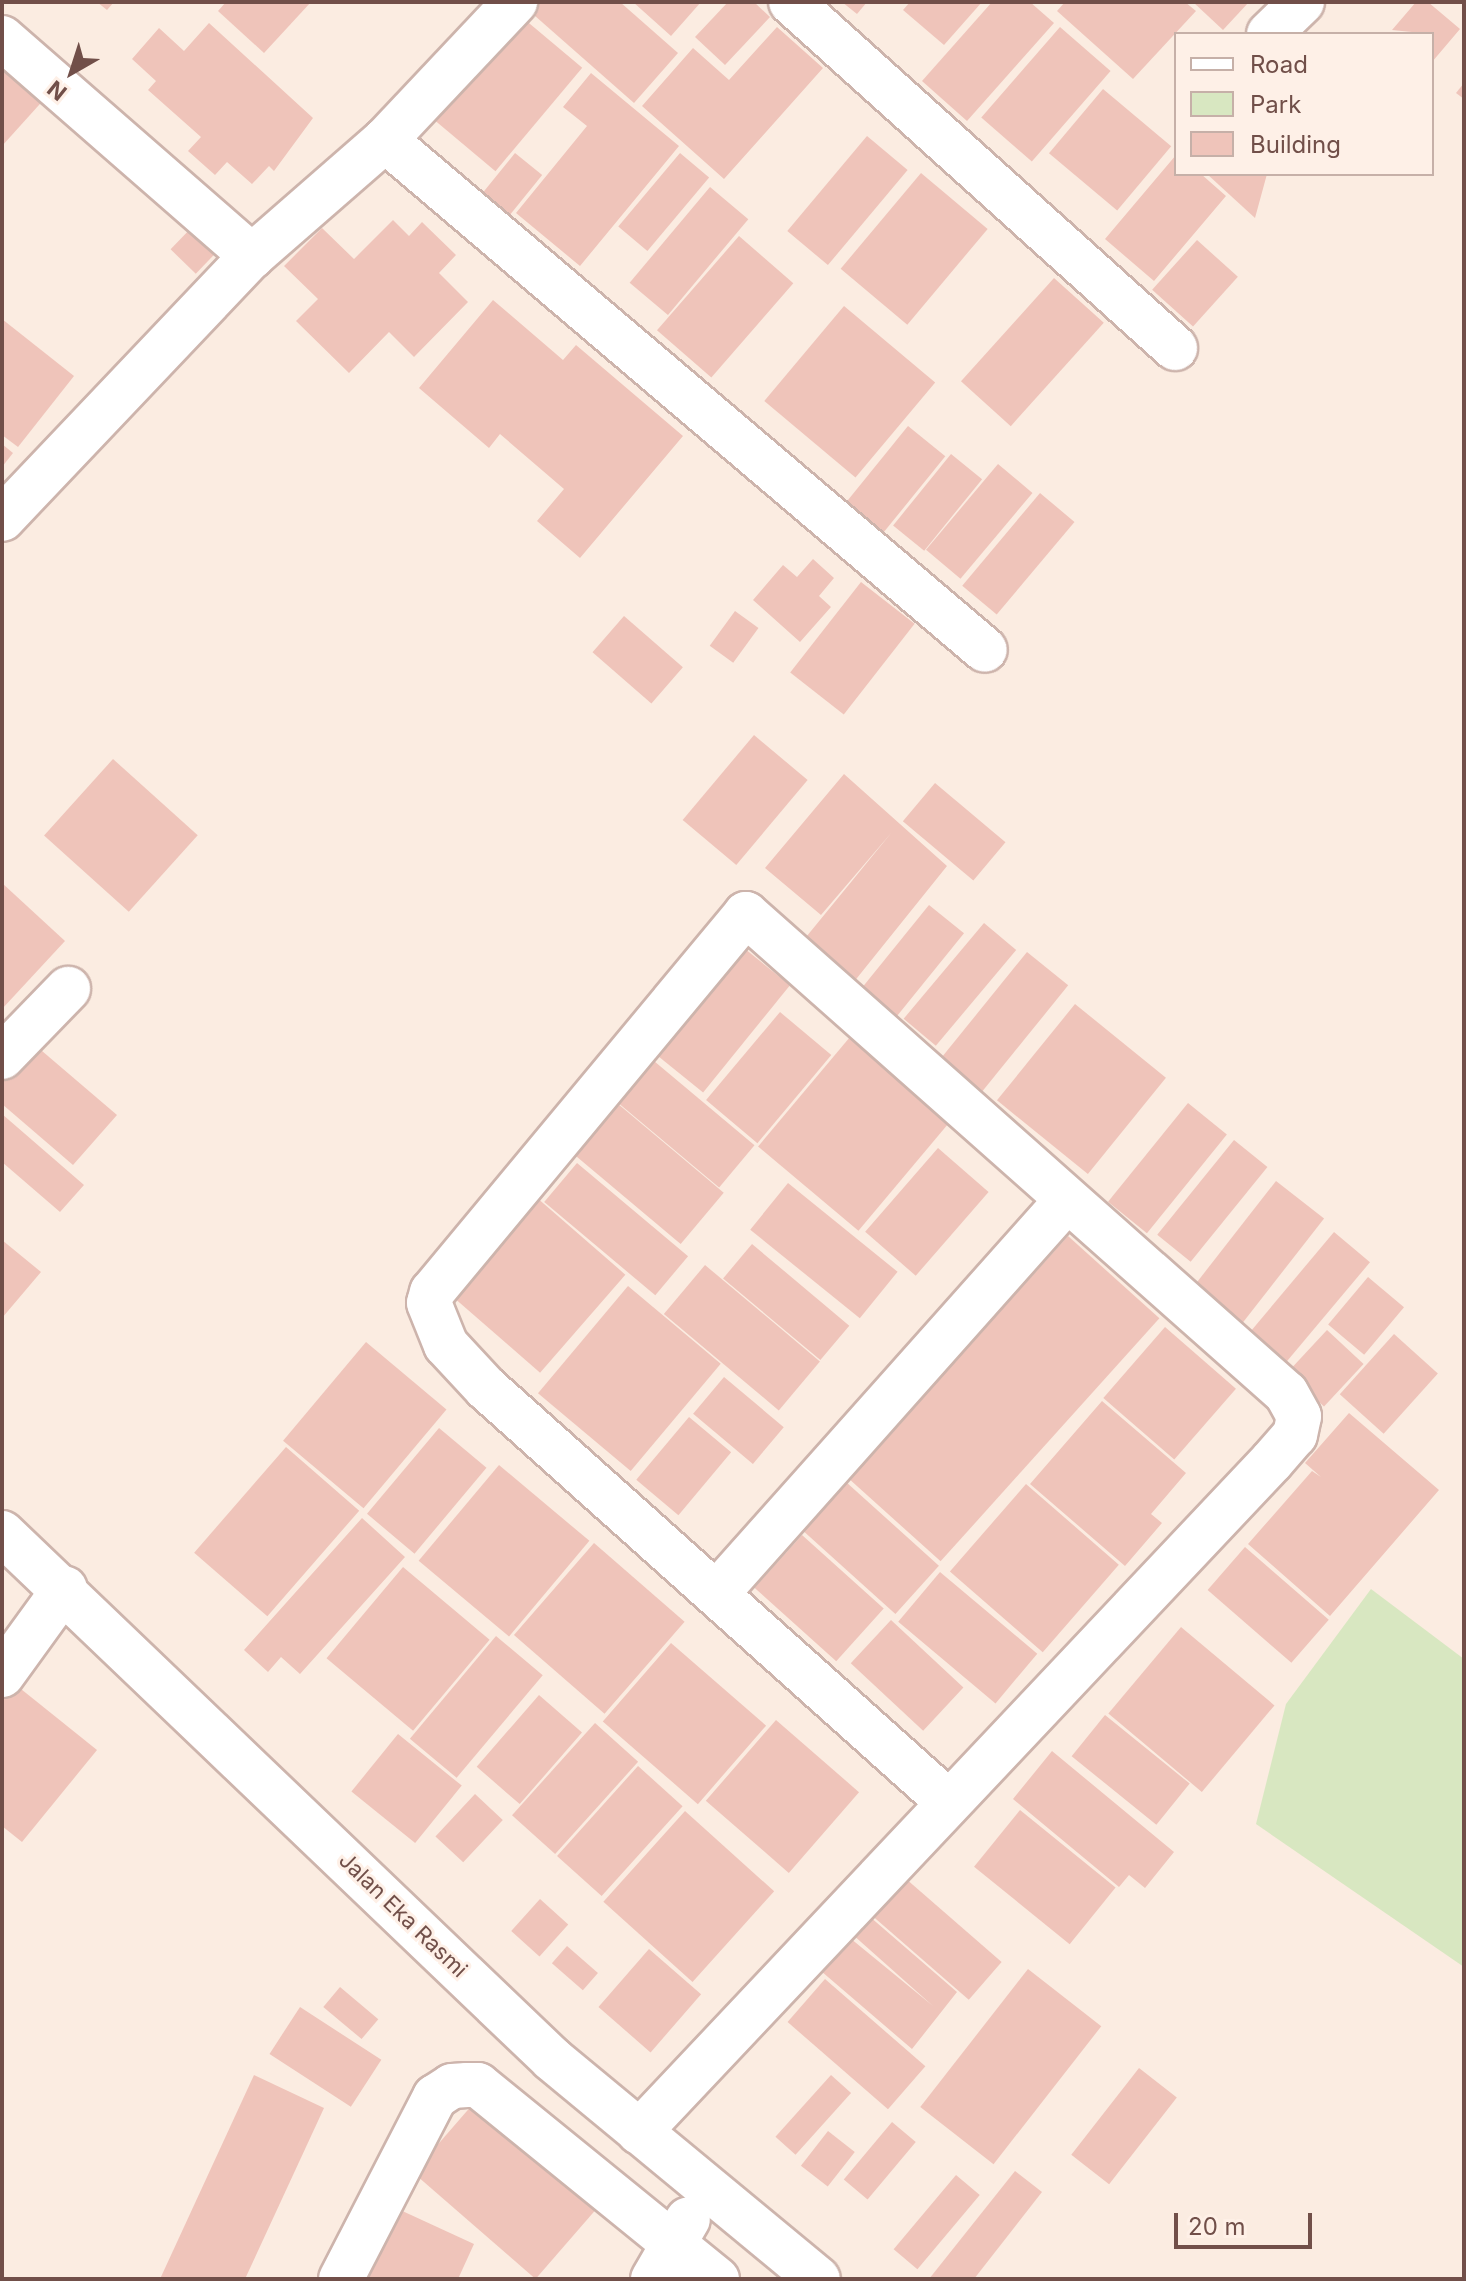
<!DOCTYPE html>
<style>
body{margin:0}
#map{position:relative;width:1466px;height:2281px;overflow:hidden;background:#fbece1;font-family:Inter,sans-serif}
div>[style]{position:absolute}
.green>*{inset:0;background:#d8e7c1}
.building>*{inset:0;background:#efc4ba;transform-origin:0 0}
.roads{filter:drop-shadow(2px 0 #cdb4ac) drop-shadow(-2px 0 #cdb4ac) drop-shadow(0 2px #cdb4ac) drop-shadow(0 -2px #cdb4ac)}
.minor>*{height:44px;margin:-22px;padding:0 22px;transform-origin:22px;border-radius:22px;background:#fff}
span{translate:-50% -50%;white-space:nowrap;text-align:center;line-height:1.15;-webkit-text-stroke:6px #fef0e7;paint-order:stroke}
.street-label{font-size:22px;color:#714f49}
.frame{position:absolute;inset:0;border:4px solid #714f49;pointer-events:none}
.legend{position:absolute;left:1174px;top:32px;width:260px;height:144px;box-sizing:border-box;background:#fef0e7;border:2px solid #c6b0a8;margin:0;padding:10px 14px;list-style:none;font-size:24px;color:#714f49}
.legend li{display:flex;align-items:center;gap:16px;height:40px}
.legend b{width:40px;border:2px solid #c6b0a8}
.north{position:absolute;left:32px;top:32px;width:80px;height:80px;-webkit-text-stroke:6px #fef0e7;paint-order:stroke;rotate:219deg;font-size:22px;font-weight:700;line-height:32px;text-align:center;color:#714f49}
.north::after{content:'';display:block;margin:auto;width:28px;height:36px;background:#714f49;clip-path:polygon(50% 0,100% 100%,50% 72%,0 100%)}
.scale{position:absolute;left:1174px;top:2213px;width:138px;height:36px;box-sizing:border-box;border:4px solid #714f49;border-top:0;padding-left:10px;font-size:24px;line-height:28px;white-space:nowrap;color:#714f49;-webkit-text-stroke:6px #fef0e7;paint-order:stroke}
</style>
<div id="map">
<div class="green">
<i style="clip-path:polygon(1371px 1589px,1464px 1659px,1464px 1967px,1256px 1824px,1286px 1704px)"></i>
</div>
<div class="building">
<i style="clip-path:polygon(97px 2px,114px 2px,107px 10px)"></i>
<i style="clip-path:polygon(226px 2px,311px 2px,264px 53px,218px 11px)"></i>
<i style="clip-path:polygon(532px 2px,620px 2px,678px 53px,634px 103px,526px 8px)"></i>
<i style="clip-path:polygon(633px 2px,701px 2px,671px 36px)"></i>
<i style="clip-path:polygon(728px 2px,754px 2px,770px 17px,725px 65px,695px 37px)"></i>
<i style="clip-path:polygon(842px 2px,867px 2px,857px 14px)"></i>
<i style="clip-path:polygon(910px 2px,982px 2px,944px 45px,903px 10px)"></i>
<i style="clip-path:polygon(992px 2px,1030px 2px,1054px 23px,967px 121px,922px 81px)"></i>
<i style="clip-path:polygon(1065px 2px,1185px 2px,1196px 11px,1133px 79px,1057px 11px)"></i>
<i style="clip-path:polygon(1193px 2px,1249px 2px,1223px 30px)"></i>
<i style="clip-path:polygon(1416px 2px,1428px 2px,1460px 29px,1432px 62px,1432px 34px,1392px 30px)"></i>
<i style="left:511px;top:8px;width:93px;height:135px;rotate:40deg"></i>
<i style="clip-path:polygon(209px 23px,313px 118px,274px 171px,269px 166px,252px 184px,227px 162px,215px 175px,188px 151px,201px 137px,148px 90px,156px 81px,132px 59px,159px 28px,184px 51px)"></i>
<i style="clip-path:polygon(777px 27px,823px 68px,724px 179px,642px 106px,693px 48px,729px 80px)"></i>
<i style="left:1060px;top:27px;width:67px;height:120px;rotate:41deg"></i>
<i style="clip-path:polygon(2px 54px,48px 95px,2px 146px)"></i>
<i style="clip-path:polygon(591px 73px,679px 146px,580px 266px,516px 213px,587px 126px,563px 107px)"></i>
<i style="clip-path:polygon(1464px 83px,1464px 99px,1456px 93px)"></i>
<i style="left:1103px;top:89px;width:89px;height:84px;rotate:40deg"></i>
<i style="left:867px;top:136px;width:53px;height:124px;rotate:40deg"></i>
<i style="left:515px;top:153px;width:35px;height:56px;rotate:39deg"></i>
<i style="left:680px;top:153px;width:38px;height:96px;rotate:40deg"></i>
<i style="clip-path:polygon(1176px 155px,1176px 174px,1201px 174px,1226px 196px,1154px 281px,1105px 239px)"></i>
<i style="left:921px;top:173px;width:87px;height:125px;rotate:40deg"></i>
<i style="clip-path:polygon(1207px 174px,1267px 174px,1255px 218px)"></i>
<i style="left:710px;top:187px;width:50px;height:125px;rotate:40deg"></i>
<i style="clip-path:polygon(393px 220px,409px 236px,422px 222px,456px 255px,439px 273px,468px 302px,414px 357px,389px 332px,349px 373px,296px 321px,318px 299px,284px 266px,322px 228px,354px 259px)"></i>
<i style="left:197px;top:222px;width:35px;height:38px;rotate:44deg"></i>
<i style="left:739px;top:236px;width:72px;height:125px;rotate:41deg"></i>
<i style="left:1197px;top:240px;width:55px;height:67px;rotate:42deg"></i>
<i style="left:1054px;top:278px;width:67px;height:139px;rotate:42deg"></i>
<i style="clip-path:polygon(493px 300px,563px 360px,576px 345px,683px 436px,580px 558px,537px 521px,564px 489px,500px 434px,489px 448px,419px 388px)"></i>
<i style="left:844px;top:306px;width:119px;height:124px;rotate:40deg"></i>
<i style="clip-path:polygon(2px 319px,74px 376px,18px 447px,2px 435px)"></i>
<i style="left:908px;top:426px;width:48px;height:104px;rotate:39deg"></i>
<i style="clip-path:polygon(2px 444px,13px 453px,2px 467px)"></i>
<i style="left:951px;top:454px;width:40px;height:92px;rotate:39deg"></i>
<i style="left:998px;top:464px;width:45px;height:112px;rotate:40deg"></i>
<i style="left:1040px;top:493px;width:45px;height:121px;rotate:40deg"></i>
<i style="clip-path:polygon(813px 559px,834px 578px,819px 596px,831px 607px,800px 642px,753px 600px,783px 565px,797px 577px)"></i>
<i style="left:861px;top:582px;width:68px;height:115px;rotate:38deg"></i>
<i style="left:735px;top:611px;width:29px;height:43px;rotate:36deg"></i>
<i style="left:624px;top:616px;width:78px;height:48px;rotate:41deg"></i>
<i style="left:754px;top:735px;width:70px;height:111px;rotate:40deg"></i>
<i style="left:113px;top:759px;width:114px;height:103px;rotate:42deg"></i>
<i style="clip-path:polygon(844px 774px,947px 866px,853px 983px,802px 942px,892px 832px,821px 915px,765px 868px)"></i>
<i style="left:935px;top:783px;width:92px;height:50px;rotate:40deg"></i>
<i style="clip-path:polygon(2px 883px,65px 941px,2px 1009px)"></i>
<i style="left:929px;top:905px;width:45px;height:119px;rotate:39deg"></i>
<i style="left:984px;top:923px;width:42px;height:125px;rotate:40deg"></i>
<i style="left:734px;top:940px;width:72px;height:138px;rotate:39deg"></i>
<i style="left:1027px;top:952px;width:53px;height:146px;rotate:39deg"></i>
<i style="left:1075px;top:1004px;width:117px;height:124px;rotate:39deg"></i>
<i style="left:780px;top:1012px;width:67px;height:115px;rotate:40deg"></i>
<i style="left:850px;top:1037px;width:131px;height:143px;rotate:40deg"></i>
<i style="clip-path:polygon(28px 1039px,117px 1115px,73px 1165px,2px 1104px,2px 1070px)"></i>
<i style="left:648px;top:1056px;width:139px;height:55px;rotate:40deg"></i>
<i style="left:605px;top:1093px;width:155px;height:67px;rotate:40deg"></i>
<i style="left:1188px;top:1103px;width:50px;height:127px;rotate:39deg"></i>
<i style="clip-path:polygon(2px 1114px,84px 1185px,60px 1212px,2px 1162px)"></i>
<i style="left:1234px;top:1140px;width:43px;height:122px;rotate:39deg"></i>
<i style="left:938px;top:1148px;width:67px;height:111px;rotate:41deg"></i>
<i style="left:577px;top:1163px;width:145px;height:51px;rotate:40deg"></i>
<i style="left:1276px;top:1181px;width:61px;height:136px;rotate:38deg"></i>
<i style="left:788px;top:1183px;width:141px;height:60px;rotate:39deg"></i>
<i style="left:528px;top:1190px;width:129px;height:130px;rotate:41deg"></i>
<i style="left:1334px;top:1232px;width:47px;height:140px;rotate:40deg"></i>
<i style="left:1068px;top:1236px;width:123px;height:327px;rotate:42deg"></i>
<i style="clip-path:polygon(2px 1240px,41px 1272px,2px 1318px)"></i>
<i style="left:752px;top:1244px;width:127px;height:45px;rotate:40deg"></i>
<i style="left:705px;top:1265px;width:150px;height:64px;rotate:40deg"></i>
<i style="left:1368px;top:1277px;width:47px;height:62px;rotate:40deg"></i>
<i style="left:628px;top:1286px;width:121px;height:140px;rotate:40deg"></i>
<i style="left:1165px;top:1327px;width:94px;height:94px;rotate:41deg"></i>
<i style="left:1327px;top:1330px;width:50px;height:58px;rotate:43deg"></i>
<i style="left:1394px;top:1334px;width:59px;height:81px;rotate:42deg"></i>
<i style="left:366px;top:1342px;width:105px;height:129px;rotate:40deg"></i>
<i style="left:724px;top:1377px;width:78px;height:48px;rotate:40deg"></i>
<i style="clip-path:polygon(1102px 1401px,1186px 1473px,1151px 1514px,1162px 1523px,1125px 1566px,1030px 1484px)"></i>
<i style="clip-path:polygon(1349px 1413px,1439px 1490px,1330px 1616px,1248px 1544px,1312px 1471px,1321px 1477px,1305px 1463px)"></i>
<i style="left:689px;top:1417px;width:55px;height:82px;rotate:40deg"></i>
<i style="left:439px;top:1428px;width:62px;height:112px;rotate:40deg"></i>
<i style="left:286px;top:1447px;width:97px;height:140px;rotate:41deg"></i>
<i style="left:499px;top:1465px;width:118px;height:125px;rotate:40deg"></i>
<i style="left:846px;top:1482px;width:125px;height:65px;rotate:42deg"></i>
<i style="left:1026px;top:1484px;width:123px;height:116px;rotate:41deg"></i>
<i style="clip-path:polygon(362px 1518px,405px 1557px,300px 1674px,281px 1657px,268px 1672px,244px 1650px)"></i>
<i style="left:802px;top:1535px;width:110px;height:71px;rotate:42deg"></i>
<i style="left:594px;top:1543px;width:120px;height:122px;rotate:41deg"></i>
<i style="left:1245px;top:1547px;width:111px;height:57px;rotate:41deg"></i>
<i style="left:403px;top:1567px;width:113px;height:119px;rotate:40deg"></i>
<i style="left:940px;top:1572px;width:127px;height:65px;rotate:40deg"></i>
<i style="left:891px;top:1620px;width:99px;height:59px;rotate:43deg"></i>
<i style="left:1181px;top:1627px;width:122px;height:113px;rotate:40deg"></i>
<i style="left:496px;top:1636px;width:61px;height:134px;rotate:40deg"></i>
<i style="left:671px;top:1643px;width:126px;height:104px;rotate:41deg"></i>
<i style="clip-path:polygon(11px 1681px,97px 1750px,22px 1842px,2px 1826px,2px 1692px)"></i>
<i style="left:539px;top:1695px;width:57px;height:95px;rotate:41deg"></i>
<i style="left:1105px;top:1715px;width:109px;height:53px;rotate:39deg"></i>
<i style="left:776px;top:1720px;width:110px;height:107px;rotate:41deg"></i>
<i style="left:595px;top:1723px;width:58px;height:124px;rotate:42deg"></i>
<i style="left:398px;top:1734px;width:82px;height:74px;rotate:39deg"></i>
<i style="clip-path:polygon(1052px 1751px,1174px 1852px,1145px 1888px,1129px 1875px,1119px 1887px,1013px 1799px)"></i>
<i style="left:638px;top:1766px;width:60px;height:121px;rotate:42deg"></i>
<i style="left:475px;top:1794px;width:38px;height:58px;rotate:43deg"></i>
<i style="left:1020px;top:1810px;width:123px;height:73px;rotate:39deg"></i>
<i style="left:685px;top:1811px;width:120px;height:122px;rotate:42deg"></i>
<i style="left:905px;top:1878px;width:128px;height:50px;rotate:41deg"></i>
<i style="left:540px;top:1899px;width:38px;height:43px;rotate:42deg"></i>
<i style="clip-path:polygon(869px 1916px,957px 1992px,912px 2049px,821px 1971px,850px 1938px,933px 2006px,852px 1934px)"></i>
<i style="left:567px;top:1946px;width:41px;height:23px;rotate:41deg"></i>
<i style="left:649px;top:1949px;width:69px;height:77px;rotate:41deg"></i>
<i style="left:1028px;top:1969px;width:93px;height:175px;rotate:38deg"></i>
<i style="left:825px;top:1979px;width:133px;height:57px;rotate:41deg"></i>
<i style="left:340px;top:1987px;width:50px;height:26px;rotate:40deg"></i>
<i style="left:300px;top:2007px;width:97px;height:56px;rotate:33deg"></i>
<i style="left:1139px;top:2068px;width:48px;height:110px;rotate:38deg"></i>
<i style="clip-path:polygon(254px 2075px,324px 2108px,245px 2279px,160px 2279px)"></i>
<i style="left:831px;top:2075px;width:27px;height:83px;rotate:42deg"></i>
<i style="left:473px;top:2104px;width:162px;height:91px;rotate:41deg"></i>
<i style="left:892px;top:2122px;width:31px;height:75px;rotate:40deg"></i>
<i style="left:828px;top:2131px;width:34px;height:44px;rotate:38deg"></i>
<i style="clip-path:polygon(1015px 2171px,1042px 2192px,974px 2279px,929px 2279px)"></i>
<i style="left:956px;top:2175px;width:31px;height:97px;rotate:40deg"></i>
<i style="clip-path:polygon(385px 2203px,474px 2244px,458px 2279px,350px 2279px)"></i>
</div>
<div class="roads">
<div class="minor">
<i style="left:791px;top:2px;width:517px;rotate:42.02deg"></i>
<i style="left:1269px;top:34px;width:46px;rotate:-44.1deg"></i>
<i style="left:2px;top:38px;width:332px;rotate:41.1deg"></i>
<i style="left:385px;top:140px;width:787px;rotate:40.36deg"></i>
<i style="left:2px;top:519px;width:363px;rotate:-46.5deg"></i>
<i style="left:252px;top:256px;width:176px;rotate:-41.1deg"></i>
<i style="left:385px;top:140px;width:190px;rotate:-46.7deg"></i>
<i style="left:2px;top:1057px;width:95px;rotate:-45.9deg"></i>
<i style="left:2px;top:1533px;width:761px;rotate:43.72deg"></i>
<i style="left:552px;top:2059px;width:345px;rotate:39.6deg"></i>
<i style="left:717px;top:1593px;width:526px;rotate:-48.31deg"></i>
<i style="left:2px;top:1675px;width:107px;rotate:-54.1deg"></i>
<i style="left:639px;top:2132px;width:922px;rotate:-46.67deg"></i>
<i style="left:1272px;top:1461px;width:35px;rotate:-49deg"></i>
<i style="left:1295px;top:1435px;width:19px;rotate:-78deg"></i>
<i style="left:1299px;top:1416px;width:26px;rotate:-119deg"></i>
<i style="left:1286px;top:1393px;width:722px;rotate:-138.43deg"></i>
<i style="left:746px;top:914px;width:491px;rotate:129.7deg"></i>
<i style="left:432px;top:1292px;width:11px;rotate:105deg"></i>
<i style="left:429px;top:1303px;width:45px;rotate:68deg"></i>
<i style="left:446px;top:1345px;width:59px;rotate:47.1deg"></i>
<i style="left:486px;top:1388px;width:618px;rotate:41.85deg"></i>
<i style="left:341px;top:2279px;width:205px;rotate:-62.7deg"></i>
<i style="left:435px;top:2097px;width:20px;rotate:-33deg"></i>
<i style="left:452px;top:2086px;width:15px;rotate:-4deg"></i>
<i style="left:467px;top:2085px;width:11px"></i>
<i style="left:478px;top:2085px;width:308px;rotate:39.1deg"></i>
<i style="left:653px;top:2279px;width:69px;rotate:-59.7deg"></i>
</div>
</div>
<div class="street-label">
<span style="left:403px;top:1915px;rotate:44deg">Jalan Eka Rasmi</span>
</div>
<div class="frame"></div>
<ul class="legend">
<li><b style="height:10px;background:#fff"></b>Road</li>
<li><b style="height:22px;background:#d8e7c1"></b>Park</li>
<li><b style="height:22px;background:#efc4ba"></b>Building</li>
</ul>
<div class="north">N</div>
<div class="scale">20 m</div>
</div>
